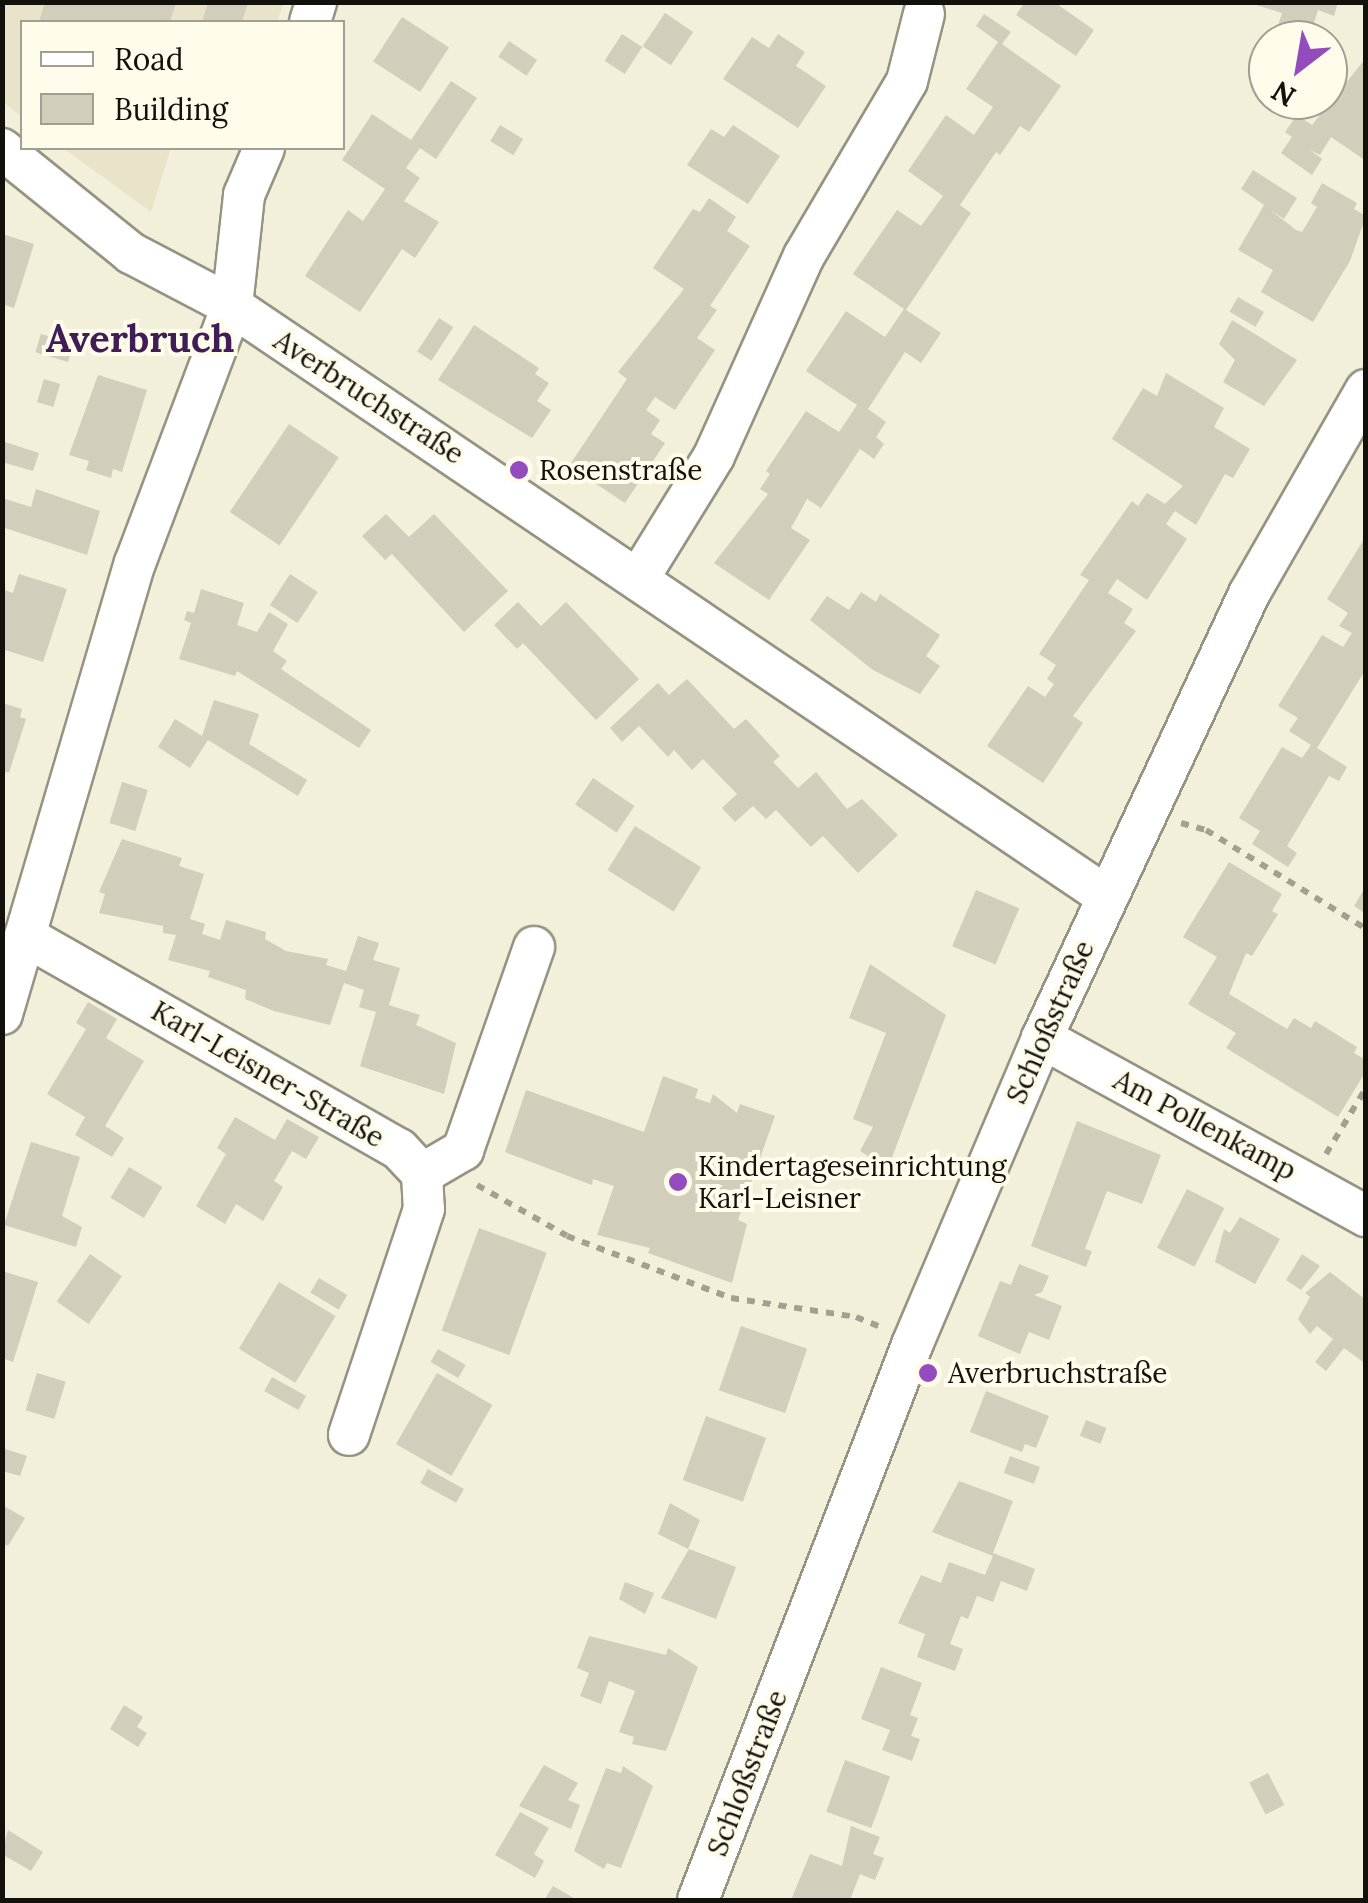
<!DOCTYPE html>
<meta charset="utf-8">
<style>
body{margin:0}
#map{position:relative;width:1368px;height:1903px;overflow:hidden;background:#f2efdb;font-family:Lora,serif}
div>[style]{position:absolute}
.built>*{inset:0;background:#e9e4c9}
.building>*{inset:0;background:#d1cebb;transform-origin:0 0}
.path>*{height:6px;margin-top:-3px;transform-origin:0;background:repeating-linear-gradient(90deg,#a3a091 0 8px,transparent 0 16px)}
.roads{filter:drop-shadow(2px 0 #969381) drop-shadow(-2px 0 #969381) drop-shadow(0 2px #969381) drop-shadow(0 -2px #969381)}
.minor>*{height:40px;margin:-20px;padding:0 20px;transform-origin:20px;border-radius:20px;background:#fff}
.dots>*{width:28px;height:28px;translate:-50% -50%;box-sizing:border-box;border:5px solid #fffcec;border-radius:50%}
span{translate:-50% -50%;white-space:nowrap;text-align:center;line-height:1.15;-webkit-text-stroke:8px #fffcec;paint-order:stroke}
.street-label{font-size:28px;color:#13110b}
.poi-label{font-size:28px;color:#13110b}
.left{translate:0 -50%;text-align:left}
.district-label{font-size:38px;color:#401d54;font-weight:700}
.frame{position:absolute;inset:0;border:5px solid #13110b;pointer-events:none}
.legend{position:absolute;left:20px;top:20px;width:325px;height:130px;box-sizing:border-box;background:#fffcec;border:2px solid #a19e92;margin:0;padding:12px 18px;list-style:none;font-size:30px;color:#13110b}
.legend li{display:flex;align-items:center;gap:20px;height:50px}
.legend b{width:50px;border:2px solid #a19e92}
.north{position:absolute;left:1248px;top:20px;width:100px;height:100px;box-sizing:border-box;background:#fffcec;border:2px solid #a19e92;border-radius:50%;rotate:211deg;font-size:28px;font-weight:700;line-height:40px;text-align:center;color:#13110b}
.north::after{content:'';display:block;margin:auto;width:35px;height:45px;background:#934bbd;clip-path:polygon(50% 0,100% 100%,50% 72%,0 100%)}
</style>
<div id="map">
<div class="built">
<i style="clip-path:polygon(3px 3px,284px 3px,277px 22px,22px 22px,22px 117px,3px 102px)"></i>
<i style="clip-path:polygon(63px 148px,171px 148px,151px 212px)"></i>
</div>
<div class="building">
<i style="clip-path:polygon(176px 2px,170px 22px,39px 22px,44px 5px,37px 3px)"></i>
<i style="clip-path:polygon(208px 2px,248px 2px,242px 22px,202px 22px)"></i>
<i style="clip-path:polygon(1025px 2px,1054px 2px,1094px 30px,1076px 56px,1016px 15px)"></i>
<i style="clip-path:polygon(1338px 2px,1334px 16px,1318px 10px,1309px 39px,1293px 33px,1291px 40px,1274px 38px,1282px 13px,1250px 3px)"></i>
<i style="left:665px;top:13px;width:34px;height:40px;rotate:34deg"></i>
<i style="clip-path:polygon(984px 14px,1011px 32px,1002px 44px,1061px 86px,1029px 132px,1020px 126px,1000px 155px,996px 152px,960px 205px,971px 213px,906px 310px,941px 333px,921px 363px,905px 352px,868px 409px,886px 422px,876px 437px,884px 444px,874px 459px,860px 449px,821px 508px,807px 499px,791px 528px,810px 540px,769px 600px,714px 563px,768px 494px,760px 489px,770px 474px,766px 471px,806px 411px,839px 432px,857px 405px,806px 371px,846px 311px,885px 337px,904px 309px,853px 274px,897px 210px,921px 226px,943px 196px,908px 171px,946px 115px,974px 135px,993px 107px,966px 89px,998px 42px,976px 26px)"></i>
<i style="left:402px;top:17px;width:56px;height:53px;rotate:33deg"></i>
<i style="left:622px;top:34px;width:24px;height:32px;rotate:33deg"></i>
<i style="clip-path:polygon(778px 34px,805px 52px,796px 66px,826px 86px,798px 128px,723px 79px,752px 37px,769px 48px)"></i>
<i style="left:509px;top:41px;width:34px;height:19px;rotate:34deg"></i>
<i style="clip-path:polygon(1366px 58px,1366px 161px,1331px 137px,1320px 155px,1310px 150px,1322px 159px,1312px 175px,1281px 153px,1292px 137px,1285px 132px,1297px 115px,1312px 125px)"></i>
<i style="clip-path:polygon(451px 81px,477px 98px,436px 159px,420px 148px,406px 168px,420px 178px,404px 201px,439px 222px,415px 258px,402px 249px,360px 312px,305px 276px,348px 210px,363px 221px,385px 189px,342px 160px,372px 114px,411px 140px)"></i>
<i style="left:500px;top:125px;width:27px;height:19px;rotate:31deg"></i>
<i style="clip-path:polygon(733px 125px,780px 156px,748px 204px,687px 165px,711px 129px,724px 137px)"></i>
<i style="clip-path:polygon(1253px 170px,1297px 198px,1284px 219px,1269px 209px,1296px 230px,1302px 232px,1317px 207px,1311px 203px,1322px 183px,1357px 203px,1354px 209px,1366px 216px,1350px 261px,1313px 322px,1261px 292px,1273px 270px,1238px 250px,1264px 205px,1241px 189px)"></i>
<i style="clip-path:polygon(709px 198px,736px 217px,727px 231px,750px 246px,710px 306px,717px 310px,697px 338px,715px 350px,675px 410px,655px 397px,646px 410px,660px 420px,651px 434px,665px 443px,625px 503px,569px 466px,627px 379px,618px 372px,684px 289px,653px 268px,693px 209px,700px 212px)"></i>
<i style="clip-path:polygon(2px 234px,34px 244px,14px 308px,2px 304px)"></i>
<i style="left:1238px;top:297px;width:30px;height:17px;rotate:30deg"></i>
<i style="left:439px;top:318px;width:17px;height:40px;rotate:33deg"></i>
<i style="clip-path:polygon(1232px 320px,1297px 360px,1264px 406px,1223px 382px,1235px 360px,1219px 344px)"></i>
<i style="clip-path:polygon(474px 325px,539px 368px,535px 374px,549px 383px,537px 401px,551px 410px,532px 438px,438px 380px)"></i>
<i style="left:41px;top:334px;width:34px;height:19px;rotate:17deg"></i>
<i style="clip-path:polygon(1166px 373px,1224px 408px,1214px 427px,1250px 449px,1233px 478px,1225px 474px,1196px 525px,1175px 511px,1166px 524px,1187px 539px,1147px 600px,1117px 579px,1108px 593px,1133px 609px,1124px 623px,1136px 631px,1073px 716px,1083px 723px,1043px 783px,987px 746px,1028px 686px,1045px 697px,1054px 684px,1047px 679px,1056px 665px,1039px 654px,1089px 580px,1080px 575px,1132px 501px,1138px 506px,1147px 493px,1165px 504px,1183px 486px,1112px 439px,1143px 388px,1157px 396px)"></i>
<i style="clip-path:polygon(98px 375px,147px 390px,122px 472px,113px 469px,111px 478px,86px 470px,89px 461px,69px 455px)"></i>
<i style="left:44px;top:379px;width:17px;height:24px;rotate:17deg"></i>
<i style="left:289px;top:424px;width:60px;height:106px;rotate:34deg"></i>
<i style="clip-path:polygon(2px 441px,39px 453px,33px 471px,2px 462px)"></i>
<i style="clip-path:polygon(36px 489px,100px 511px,87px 555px,5px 528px,2px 535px,2px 498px,31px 507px)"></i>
<i style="clip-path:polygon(386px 514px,409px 537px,434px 514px,508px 591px,464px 632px,392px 554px,385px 560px,362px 536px)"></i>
<i style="clip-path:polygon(1366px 536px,1366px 669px,1317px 748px,1347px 767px,1339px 781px,1329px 776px,1287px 846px,1297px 853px,1288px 867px,1252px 844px,1260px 831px,1239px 818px,1282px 747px,1302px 758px,1311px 745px,1289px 731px,1298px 718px,1278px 706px,1322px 635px,1343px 647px,1352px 633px,1339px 626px,1348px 613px,1327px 599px)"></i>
<i style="clip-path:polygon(19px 574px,67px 589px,43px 662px,2px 649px,2px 598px,5px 590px,13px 593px)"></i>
<i style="left:290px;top:574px;width:33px;height:37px;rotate:33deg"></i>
<i style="clip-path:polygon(201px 589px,244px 603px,237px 625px,257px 632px,269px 612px,288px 624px,273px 651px,287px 661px,281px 669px,371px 730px,359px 748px,237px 671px,235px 676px,179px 659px,191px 623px,184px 620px,187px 611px,194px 613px)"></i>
<i style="clip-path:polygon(861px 592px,876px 602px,880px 594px,940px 635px,926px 656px,940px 666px,920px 694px,873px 670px,810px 620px,827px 596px,849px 610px)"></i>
<i style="clip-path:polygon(518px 602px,541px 626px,566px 602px,639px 679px,596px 720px,523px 643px,517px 649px,494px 625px)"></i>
<i style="clip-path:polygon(687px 679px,734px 729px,746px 719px,780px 756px,773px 762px,798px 788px,816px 772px,847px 809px,862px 799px,898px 835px,858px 873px,823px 836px,811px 847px,776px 810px,766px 819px,753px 806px,735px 822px,722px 808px,737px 794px,703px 759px,692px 770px,674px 750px,668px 757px,639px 726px,622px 742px,610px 728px,658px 683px,669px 695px)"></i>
<i style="clip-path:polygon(214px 700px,259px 714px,249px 744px,307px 780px,298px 796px,208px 740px,190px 768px,158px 747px,175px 719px,202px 736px)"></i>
<i style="clip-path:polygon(2px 703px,22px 709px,20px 717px,26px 719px,9px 773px,2px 771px)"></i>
<i style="left:593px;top:778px;width:50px;height:32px;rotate:34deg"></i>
<i style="left:122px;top:782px;width:27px;height:43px;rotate:17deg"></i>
<i style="left:635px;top:826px;width:78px;height:52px;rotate:32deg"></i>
<i style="clip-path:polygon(122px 839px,182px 858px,179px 866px,204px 874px,190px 919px,205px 924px,202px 934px,220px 940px,226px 920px,266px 932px,265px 939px,286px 951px,328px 959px,326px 965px,346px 971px,358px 936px,379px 943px,373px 960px,400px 968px,389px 1005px,420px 1015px,416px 1025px,456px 1043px,444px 1094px,360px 1066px,376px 1012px,359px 1007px,364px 990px,344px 983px,330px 1025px,274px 1011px,245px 999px,246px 990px,208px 977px,210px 971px,168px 960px,176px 935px,163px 933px,163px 926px,99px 913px,105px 894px,99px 892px)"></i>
<i style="clip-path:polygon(1229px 862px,1282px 894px,1272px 911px,1278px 914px,1252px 956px,1246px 953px,1229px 994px,1287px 1029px,1294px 1018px,1311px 1028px,1315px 1021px,1357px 1047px,1354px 1053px,1366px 1060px,1366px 1071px,1338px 1117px,1226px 1048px,1236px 1033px,1188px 1004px,1217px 957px,1183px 937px)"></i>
<i style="clip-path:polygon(1366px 886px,1366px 914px,1354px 906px)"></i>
<i style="left:976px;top:890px;width:47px;height:61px;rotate:23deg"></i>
<i style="clip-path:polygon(870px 964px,946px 1015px,888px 1168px,860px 1151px,873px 1127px,853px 1119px,886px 1033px,849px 1018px)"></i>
<i style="clip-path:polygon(88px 1002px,117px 1019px,106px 1038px,144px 1061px,105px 1126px,124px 1138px,112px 1157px,75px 1135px,85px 1117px,47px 1094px,86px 1029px,76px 1023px)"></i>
<i style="clip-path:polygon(663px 1076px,698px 1089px,695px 1098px,710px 1103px,713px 1094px,737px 1113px,740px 1104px,775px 1116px,738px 1220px,747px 1224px,732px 1283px,648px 1253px,650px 1248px,597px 1235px,614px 1186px,593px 1179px,592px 1185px,505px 1152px,526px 1090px,644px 1132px)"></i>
<i style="clip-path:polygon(235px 1117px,275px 1140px,287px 1119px,319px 1137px,306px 1159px,292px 1151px,274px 1181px,283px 1187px,263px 1221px,236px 1204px,225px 1224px,196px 1206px,226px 1154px,217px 1148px)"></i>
<i style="clip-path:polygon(1077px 1121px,1161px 1155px,1142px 1204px,1107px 1191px,1085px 1249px,1092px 1251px,1086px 1267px,1031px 1246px)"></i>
<i style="clip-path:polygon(31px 1142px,80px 1157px,62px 1216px,82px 1227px,76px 1247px,4px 1225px)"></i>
<i style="left:129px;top:1167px;width:39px;height:36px;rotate:31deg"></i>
<i style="left:1187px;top:1189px;width:42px;height:66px;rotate:27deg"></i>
<i style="clip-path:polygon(1240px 1217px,1280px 1239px,1255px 1284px,1215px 1262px,1224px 1229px,1230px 1233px)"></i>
<i style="left:479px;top:1228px;width:72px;height:109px;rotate:20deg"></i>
<i style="left:90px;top:1254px;width:39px;height:58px;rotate:35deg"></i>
<i style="clip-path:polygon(1302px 1254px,1320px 1266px,1301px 1290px,1286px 1280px)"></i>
<i style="clip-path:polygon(1019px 1264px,1049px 1276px,1042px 1292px,1034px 1295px,1062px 1306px,1049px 1340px,1029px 1332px,1020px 1354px,978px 1336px,1000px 1281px,1011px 1285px)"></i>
<i style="clip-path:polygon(2px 1271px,38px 1282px,13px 1362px,2px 1358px)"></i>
<i style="clip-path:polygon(1330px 1272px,1366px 1300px,1366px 1364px,1344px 1348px,1326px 1371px,1315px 1362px,1333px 1339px,1317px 1326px,1310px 1334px,1298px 1319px,1310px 1297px,1305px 1293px)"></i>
<i style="left:319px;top:1278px;width:33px;height:17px;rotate:31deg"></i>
<i style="left:279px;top:1282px;width:66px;height:78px;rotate:31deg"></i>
<i style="left:741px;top:1326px;width:70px;height:68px;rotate:19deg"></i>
<i style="left:438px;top:1349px;width:32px;height:15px;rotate:30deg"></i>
<i style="left:37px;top:1373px;width:30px;height:39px;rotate:17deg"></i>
<i style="left:437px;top:1373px;width:64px;height:82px;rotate:30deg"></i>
<i style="left:272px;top:1377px;width:39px;height:16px;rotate:29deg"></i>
<i style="clip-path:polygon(986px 1391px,1049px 1416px,1036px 1448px,1025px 1444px,1022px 1452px,970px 1432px)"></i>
<i style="left:706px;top:1416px;width:64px;height:68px;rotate:20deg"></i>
<i style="left:1086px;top:1420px;width:22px;height:17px;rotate:21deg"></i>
<i style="clip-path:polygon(2px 1448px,27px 1456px,20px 1476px,2px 1471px)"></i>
<i style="left:1010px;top:1456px;width:32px;height:18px;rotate:20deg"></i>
<i style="left:428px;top:1469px;width:41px;height:16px;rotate:29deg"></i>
<i style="clip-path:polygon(959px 1481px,1013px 1501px,993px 1553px,1035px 1569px,1027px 1591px,1001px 1581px,993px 1602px,977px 1596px,968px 1619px,961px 1616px,950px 1644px,963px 1649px,955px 1671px,917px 1657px,925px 1634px,898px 1623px,921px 1575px,941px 1583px,949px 1562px,985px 1575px,993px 1556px,932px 1532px)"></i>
<i style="clip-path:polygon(670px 1503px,700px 1520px,688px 1549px,658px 1534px)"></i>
<i style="clip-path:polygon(2px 1505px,25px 1518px,8px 1546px,2px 1543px)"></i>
<i style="clip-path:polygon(689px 1549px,736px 1567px,716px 1619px,661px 1598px)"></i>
<i style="clip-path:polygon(625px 1582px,654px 1593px,645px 1614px,619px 1599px)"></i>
<i style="clip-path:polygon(589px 1636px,666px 1655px,668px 1648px,698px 1667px,666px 1751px,632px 1744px,634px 1737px,619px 1732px,635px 1691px,609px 1681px,601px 1704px,580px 1696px,589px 1673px,577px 1668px)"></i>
<i style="clip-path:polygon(881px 1667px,922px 1683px,910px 1715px,918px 1718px,911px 1736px,920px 1739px,912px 1761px,882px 1750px,890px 1730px,861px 1719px)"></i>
<i style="clip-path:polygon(124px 1705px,143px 1717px,137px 1727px,147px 1733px,138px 1747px,110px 1729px)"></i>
<i style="left:845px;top:1760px;width:48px;height:55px;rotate:20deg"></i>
<i style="clip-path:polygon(544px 1765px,578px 1783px,568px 1800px,580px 1805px,571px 1829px,519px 1806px)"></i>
<i style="clip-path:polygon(623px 1766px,653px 1786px,621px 1868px,607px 1863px,604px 1869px,574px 1851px,606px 1768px,621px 1773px)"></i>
<i style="left:1268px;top:1773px;width:36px;height:21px;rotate:63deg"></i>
<i style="clip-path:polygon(520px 1812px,549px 1828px,534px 1854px,544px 1861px,535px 1878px,495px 1855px)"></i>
<i style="clip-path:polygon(851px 1826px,880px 1837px,873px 1854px,884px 1858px,875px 1880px,860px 1874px,850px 1900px,791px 1900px,810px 1854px,842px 1866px)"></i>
<i style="clip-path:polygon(8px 1830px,43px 1852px,31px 1871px,2px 1854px)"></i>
<i style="clip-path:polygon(553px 1886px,577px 1900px,544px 1900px)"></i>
</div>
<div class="path">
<i style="left:1181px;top:823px;width:26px;rotate:16deg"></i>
<i style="left:1206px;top:830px;width:188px;rotate:31.7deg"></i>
<i style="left:1326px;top:1154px;width:77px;rotate:-58.8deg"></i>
<i style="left:477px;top:1185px;width:103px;rotate:29.5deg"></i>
<i style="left:567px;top:1236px;width:175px;rotate:20.7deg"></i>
<i style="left:731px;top:1298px;width:126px;rotate:8.6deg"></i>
<i style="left:856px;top:1317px;width:27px;rotate:22deg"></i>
</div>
<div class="roads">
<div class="minor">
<i style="left:310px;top:22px;width:21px;rotate:-73deg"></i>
<i style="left:2px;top:149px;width:166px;rotate:38.9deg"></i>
<i style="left:131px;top:253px;width:114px;rotate:27.7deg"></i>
<i style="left:232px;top:306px;width:1055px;rotate:34.02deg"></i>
<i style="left:640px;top:576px;width:141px;rotate:-58.3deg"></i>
<i style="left:714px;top:456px;width:219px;rotate:-65.8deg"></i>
<i style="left:804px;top:256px;width:203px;rotate:-59.5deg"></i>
<i style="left:907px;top:81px;width:69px;rotate:-75.8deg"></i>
<i style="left:25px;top:936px;width:430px;rotate:29.7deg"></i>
<i style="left:399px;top:1149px;width:34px;rotate:47deg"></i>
<i style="left:422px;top:1174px;width:35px;rotate:87deg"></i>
<i style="left:424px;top:1209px;width:238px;rotate:108.4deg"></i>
<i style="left:2px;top:1014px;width:470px;rotate:-73.6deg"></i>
<i style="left:135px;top:563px;width:275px;rotate:-69.3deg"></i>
<i style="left:232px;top:306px;width:112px;rotate:-83.8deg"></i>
<i style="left:244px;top:195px;width:51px;rotate:-66.9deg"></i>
<i style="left:1042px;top:1038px;width:370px;rotate:28.8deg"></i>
<i style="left:422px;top:1174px;width:48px;rotate:-30.3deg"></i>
<i style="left:463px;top:1150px;width:215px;rotate:-70.7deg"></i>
<i style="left:698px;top:1900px;width:595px;rotate:-68.91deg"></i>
<i style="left:912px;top:1345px;width:333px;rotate:-67deg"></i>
<i style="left:1042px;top:1038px;width:490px;rotate:-65deg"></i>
<i style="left:1249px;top:594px;width:235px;rotate:-60.2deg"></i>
</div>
</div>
<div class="dots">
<i style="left:519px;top:470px;background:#934bbd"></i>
<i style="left:678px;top:1182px;background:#934bbd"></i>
<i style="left:928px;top:1373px;background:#934bbd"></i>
</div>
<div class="street-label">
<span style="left:369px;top:397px;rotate:33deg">Averbruchstraße</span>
<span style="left:1050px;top:1022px;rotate:-66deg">Schloßstraße</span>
<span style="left:268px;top:1074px;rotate:30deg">Karl-Leisner-Straße</span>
<span style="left:1205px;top:1125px;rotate:28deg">Am Pollenkamp</span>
<span style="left:747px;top:1773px;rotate:-69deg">Schloßstraße</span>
</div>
<div class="poi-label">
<span class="left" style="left:539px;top:470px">Rosenstraße</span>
<span class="left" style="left:698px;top:1182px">Kindertageseinrichtung<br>Karl-Leisner</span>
<span class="left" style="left:948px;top:1373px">Averbruchstraße</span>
</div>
<div class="district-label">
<span style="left:140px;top:339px">Averbruch</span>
</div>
<div class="frame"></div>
<ul class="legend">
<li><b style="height:12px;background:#fff"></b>Road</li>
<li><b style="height:28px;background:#d1cebb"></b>Building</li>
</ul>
<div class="north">N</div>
</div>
